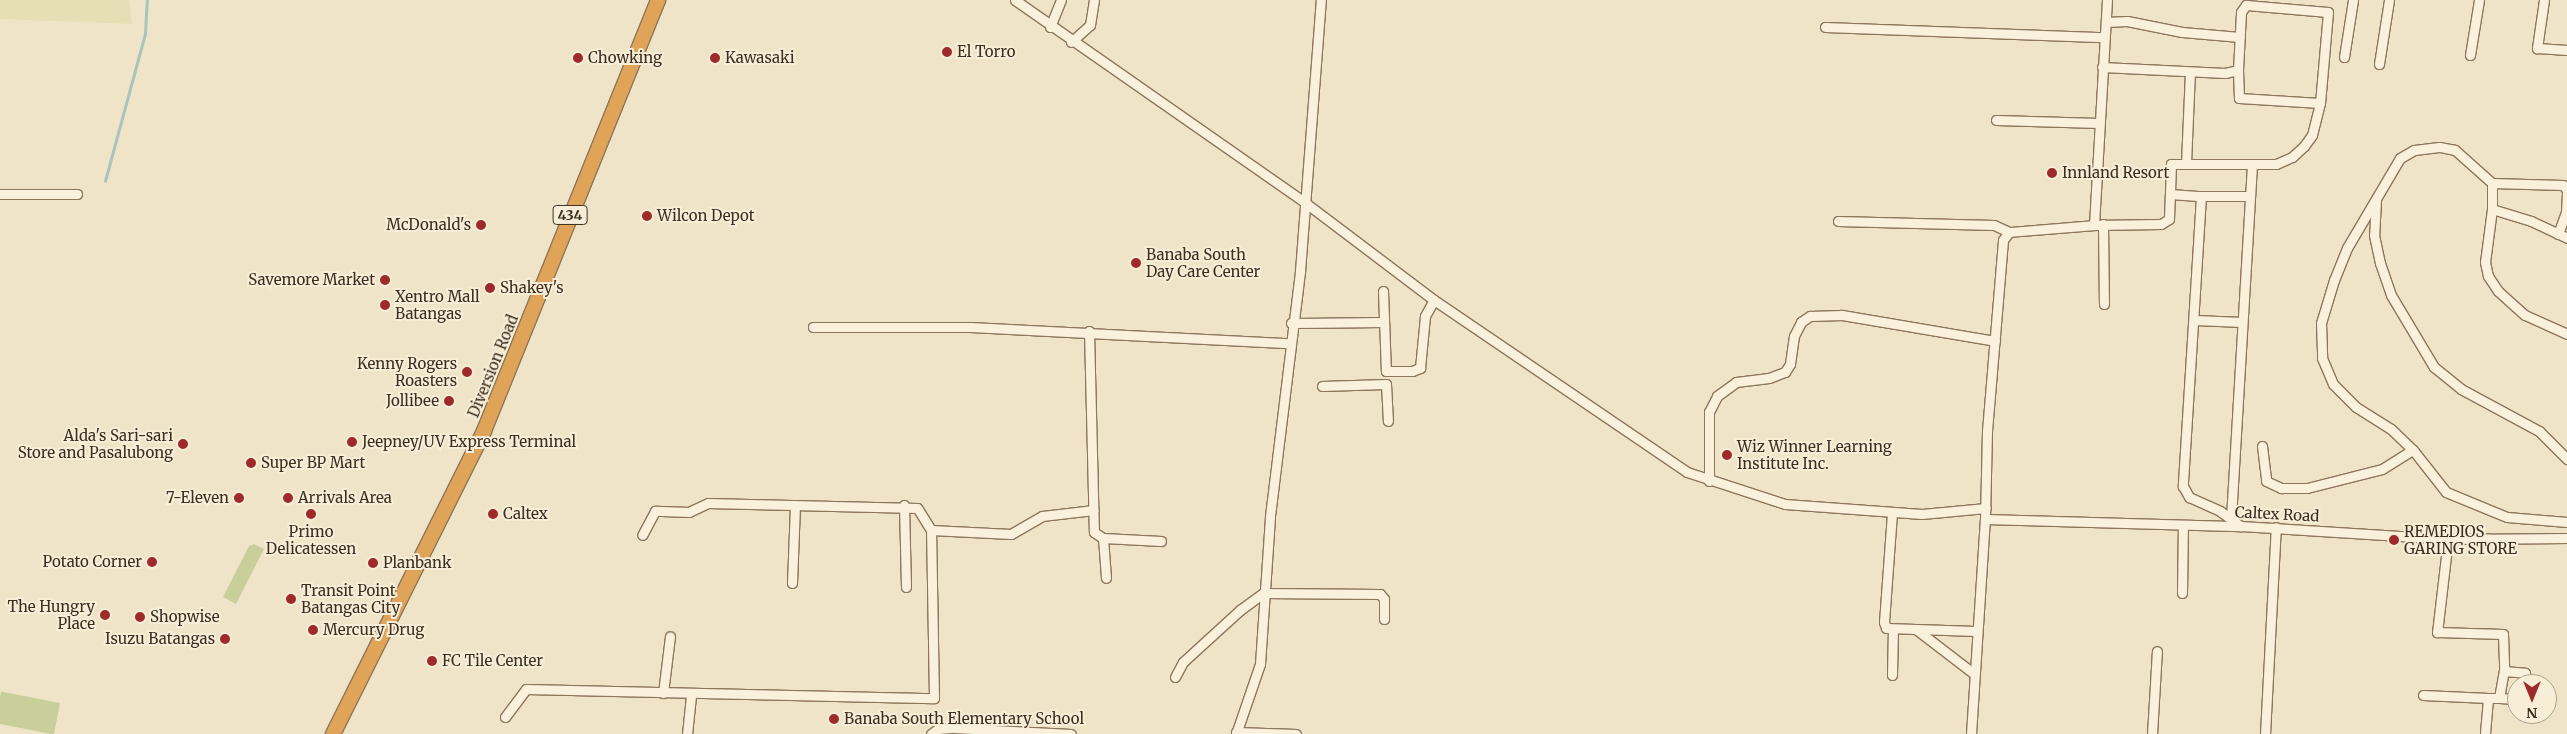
<!DOCTYPE html>
<style>
body{margin:0}
#map{position:relative;width:2567px;height:734px;overflow:hidden;background:#f0e4c8;font-family:Merriweather,serif}
div>[style]{position:absolute}
.farmland>*{inset:0;background:#e6deb5}
.green>*{inset:0;background:#c9cf9b;transform-origin:0 0}
.stream>*{height:2.5px;margin:-1.25px;padding:0 1.25px;transform-origin:1.25px;border-radius:1.25px;background:#a9c4bc}
.roads{filter:drop-shadow(1px 0 #8d765c) drop-shadow(-1px 0 #8d765c) drop-shadow(0 1px #8d765c) drop-shadow(0 -1px #8d765c)}
.minor>*{height:9px;margin:-4.5px;padding:0 4.5px;transform-origin:4.5px;border-radius:4.5px;background:#faf1dc}
.highway>*{height:14px;margin:-7px;padding:0 7px;transform-origin:7px;border-radius:7px;background:#e0a458}
.dots>*{width:14px;height:14px;translate:-50% -50%;box-sizing:border-box;border:2px solid #f7eed8;border-radius:50%}
span{translate:-50% -50%;white-space:nowrap;text-align:center;line-height:1.15;-webkit-text-stroke:4px #f7eed8;paint-order:stroke}
.shield-label span{padding:1px 4px;background:#f7eed8;border:1px solid;border-radius:4px;-webkit-text-stroke-width:0}
.shield-label{font-size:14px;color:#3d2e20;font-weight:700}
.poi-label{font-size:15px;color:#3d2e20}
.left{translate:0 -50%;text-align:left}
.right{translate:-100% -50%;text-align:right}
.street-label{font-size:15px;color:#3d2e20}
.north{position:absolute;left:2507px;top:674px;width:50px;height:50px;box-sizing:border-box;background:#f7eed8;border:1px solid #ada18e;border-radius:50%;rotate:180deg;font-size:14px;font-weight:700;line-height:20px;text-align:center;color:#3d2e20}
.north::after{content:'';display:block;margin:auto;width:18px;height:22px;background:#9e2a2b;clip-path:polygon(50% 0,100% 100%,50% 72%,0 100%)}
</style>
<div id="map">
<div class="farmland">
<i style="clip-path:polygon(0 0,129px 0,132px 24px,0 19px)"></i>
</div>
<div class="green">
<i style="clip-path:polygon(254px 544px,264px 549px,236px 604px,223px 597px,249px 546px)"></i>
<i style="left:60px;top:703px;width:32px;height:60px;rotate:101deg"></i>
</div>
<div class="stream">
<i style="left:105px;top:181px;width:152px;rotate:-74.8deg"></i>
<i style="left:145px;top:34px;width:34px;rotate:-87deg"></i>
</div>
<div class="roads">
<div class="minor">
<i style="left:1015px;top:0;width:351px;rotate:34.9deg"></i>
<i style="left:1303px;top:201px;width:164px;rotate:37.1deg"></i>
<i style="left:1434px;top:300px;width:306px;rotate:34.2deg"></i>
<i style="left:1687px;top:472px;width:103px;rotate:18.1deg"></i>
<i style="left:1785px;top:504px;width:137px;rotate:4.2deg"></i>
<i style="left:1922px;top:514px;width:64px;rotate:-5.4deg"></i>
<i style="left:2544px;top:0;width:49px;rotate:98.3deg"></i>
<i style="left:2537px;top:48px;width:30px;rotate:4deg"></i>
<i style="left:2106px;top:22px;width:21px;rotate:-3deg"></i>
<i style="left:2127px;top:21px;width:56px;rotate:11.3deg"></i>
<i style="left:2182px;top:32px;width:58px;rotate:4.9deg"></i>
<i style="left:1050px;top:27px;width:29px;rotate:-68deg"></i>
<i style="left:1825px;top:27px;width:279px;rotate:2.1deg"></i>
<i style="left:1071px;top:42px;width:25px;rotate:-42deg"></i>
<i style="left:1090px;top:25px;width:25px;rotate:-81deg"></i>
<i style="left:2470px;top:55px;width:56px;rotate:-80.7deg"></i>
<i style="left:2344px;top:57px;width:58px;rotate:-81deg"></i>
<i style="left:2379px;top:64px;width:65px;rotate:-81.1deg"></i>
<i style="left:2102px;top:67px;width:123px;rotate:2.8deg"></i>
<i style="left:2225px;top:73px;width:13px;rotate:-13deg"></i>
<i style="left:2238px;top:70px;width:58px;rotate:-87deg"></i>
<i style="left:2241px;top:12px;width:9px;rotate:-54deg"></i>
<i style="left:2246px;top:5px;width:82px;rotate:4.9deg"></i>
<i style="left:2328px;top:12px;width:91px;rotate:95deg"></i>
<i style="left:2320px;top:103px;width:33px;rotate:104deg"></i>
<i style="left:2312px;top:135px;width:14px;rotate:126deg"></i>
<i style="left:2304px;top:146px;width:16px;rotate:137deg"></i>
<i style="left:2292px;top:157px;width:17px;rotate:156deg"></i>
<i style="left:2276px;top:164px;width:105px;rotate:180deg"></i>
<i style="left:2171px;top:164px;width:30px;rotate:92deg"></i>
<i style="left:2170px;top:194px;width:31px;rotate:4deg"></i>
<i style="left:2201px;top:196px;width:291px;rotate:93.6deg"></i>
<i style="left:2183px;top:486px;width:13px;rotate:61deg"></i>
<i style="left:2189px;top:497px;width:34px;rotate:24deg"></i>
<i style="left:2220px;top:511px;width:26px;rotate:36deg"></i>
<i style="left:2238px;top:70px;width:28px;rotate:88deg"></i>
<i style="left:2239px;top:98px;width:81px;rotate:3.5deg"></i>
<i style="left:1996px;top:120px;width:103px;rotate:1.7deg"></i>
<i style="left:2186px;top:163px;width:91px;rotate:-87.5deg"></i>
<i style="left:2492px;top:183px;width:50px;rotate:-138.3deg"></i>
<i style="left:2455px;top:150px;width:16px;rotate:-169deg"></i>
<i style="left:2439px;top:147px;width:25px;rotate:173deg"></i>
<i style="left:2414px;top:150px;width:16px;rotate:150deg"></i>
<i style="left:2400px;top:158px;width:104px;rotate:120.5deg"></i>
<i style="left:2347px;top:248px;width:35px;rotate:112deg"></i>
<i style="left:2334px;top:280px;width:45px;rotate:106.8deg"></i>
<i style="left:2321px;top:323px;width:35px;rotate:88deg"></i>
<i style="left:2322px;top:358px;width:28px;rotate:67deg"></i>
<i style="left:2333px;top:384px;width:33px;rotate:45deg"></i>
<i style="left:2356px;top:407px;width:41px;rotate:32.2deg"></i>
<i style="left:2391px;top:429px;width:30px;rotate:44deg"></i>
<i style="left:2413px;top:450px;width:53px;rotate:51.8deg"></i>
<i style="left:2446px;top:492px;width:66px;rotate:22.3deg"></i>
<i style="left:2507px;top:517px;width:60px;rotate:4.8deg"></i>
<i style="left:0;top:194px;width:77px"></i>
<i style="left:2201px;top:196px;width:48px"></i>
<i style="left:2376px;top:200px;width:35px;rotate:93deg"></i>
<i style="left:2374px;top:235px;width:29px;rotate:78deg"></i>
<i style="left:2380px;top:263px;width:34px;rotate:71deg"></i>
<i style="left:2391px;top:295px;width:84px;rotate:59.2deg"></i>
<i style="left:2434px;top:367px;width:35px;rotate:39deg"></i>
<i style="left:2461px;top:389px;width:89px;rotate:28.3deg"></i>
<i style="left:2539px;top:431px;width:40px;rotate:45deg"></i>
<i style="left:2492px;top:209px;width:53px;rotate:97.5deg"></i>
<i style="left:2485px;top:262px;width:14px;rotate:78deg"></i>
<i style="left:2488px;top:276px;width:18px;rotate:56deg"></i>
<i style="left:2498px;top:291px;width:36px;rotate:42deg"></i>
<i style="left:2525px;top:315px;width:46px;rotate:24.3deg"></i>
<i style="left:1838px;top:221px;width:156px;rotate:1.5deg"></i>
<i style="left:1994px;top:225px;width:17px;rotate:25deg"></i>
<i style="left:2103px;top:224px;width:80px;rotate:89.3deg"></i>
<i style="left:2094px;top:225px;width:67px;rotate:-0.9deg"></i>
<i style="left:2161px;top:224px;width:9px;rotate:-32deg"></i>
<i style="left:2169px;top:219px;width:25px;rotate:-88deg"></i>
<i style="left:2558px;top:234px;width:23px;rotate:-70deg"></i>
<i style="left:2566px;top:212px;width:22px;rotate:-87deg"></i>
<i style="left:2567px;top:190px;width:6px;rotate:-129deg"></i>
<i style="left:2563px;top:185px;width:71px;rotate:-178.4deg"></i>
<i style="left:2492px;top:183px;width:26px;rotate:90deg"></i>
<i style="left:2492px;top:209px;width:41px;rotate:17.1deg"></i>
<i style="left:2531px;top:221px;width:40px;rotate:25deg"></i>
<i style="left:1383px;top:291px;width:80px;rotate:87.9deg"></i>
<i style="left:1386px;top:371px;width:26px"></i>
<i style="left:1412px;top:371px;width:9px;rotate:-21deg"></i>
<i style="left:1420px;top:368px;width:52px;rotate:-84.5deg"></i>
<i style="left:1425px;top:316px;width:18px;rotate:-61deg"></i>
<i style="left:2195px;top:320px;width:47px;rotate:2.4deg"></i>
<i style="left:1291px;top:323px;width:92px;rotate:-0.6deg"></i>
<i style="left:813px;top:327px;width:157px"></i>
<i style="left:970px;top:327px;width:319px;rotate:2.9deg"></i>
<i style="left:1089px;top:331px;width:201px;rotate:88.6deg"></i>
<i style="left:1094px;top:532px;width:11px;rotate:34deg"></i>
<i style="left:1103px;top:538px;width:58px;rotate:3deg"></i>
<i style="left:1322px;top:386px;width:64px;rotate:-1.8deg"></i>
<i style="left:1386px;top:384px;width:37px;rotate:87deg"></i>
<i style="left:2262px;top:446px;width:35px;rotate:83deg"></i>
<i style="left:2266px;top:481px;width:17px;rotate:25deg"></i>
<i style="left:2281px;top:488px;width:26px"></i>
<i style="left:2307px;top:488px;width:77px;rotate:-14.2deg"></i>
<i style="left:2382px;top:469px;width:36px;rotate:-32deg"></i>
<i style="left:1709px;top:481px;width:69px;rotate:-90deg"></i>
<i style="left:1709px;top:412px;width:18px;rotate:-63deg"></i>
<i style="left:1717px;top:396px;width:24px;rotate:-36deg"></i>
<i style="left:1736px;top:382px;width:33px;rotate:-7deg"></i>
<i style="left:1769px;top:378px;width:17px;rotate:-21deg"></i>
<i style="left:1785px;top:372px;width:9px;rotate:-58deg"></i>
<i style="left:1790px;top:364px;width:28px;rotate:-82deg"></i>
<i style="left:1794px;top:336px;width:16px;rotate:-63deg"></i>
<i style="left:1801px;top:322px;width:11px;rotate:-34deg"></i>
<i style="left:1810px;top:316px;width:32px;rotate:-2deg"></i>
<i style="left:1842px;top:315px;width:155px;rotate:9.6deg"></i>
<i style="left:904px;top:505px;width:82px;rotate:88.6deg"></i>
<i style="left:1892px;top:513px;width:109px;rotate:94.2deg"></i>
<i style="left:1884px;top:622px;width:6px;rotate:72deg"></i>
<i style="left:1886px;top:628px;width:90px;rotate:1.9deg"></i>
<i style="left:2231px;top:518px;width:353px;rotate:-86.6deg"></i>
<i style="left:1985px;top:519px;width:256px;rotate:1.6deg"></i>
<i style="left:2241px;top:526px;width:207px;rotate:3.6deg"></i>
<i style="left:2448px;top:539px;width:119px;rotate:-0.5deg"></i>
<i style="left:931px;top:530px;width:80px;rotate:2.9deg"></i>
<i style="left:1011px;top:534px;width:36px;rotate:-30deg"></i>
<i style="left:1042px;top:516px;width:52px;rotate:-6.6deg"></i>
<i style="left:1103px;top:538px;width:40px;rotate:85.7deg"></i>
<i style="left:2448px;top:539px;width:94px;rotate:96.7deg"></i>
<i style="left:2437px;top:632px;width:66px;rotate:1.7deg"></i>
<i style="left:2503px;top:634px;width:37px;rotate:88deg"></i>
<i style="left:2504px;top:671px;width:21px;rotate:5deg"></i>
<i style="left:2525px;top:673px;width:11px;rotate:85deg"></i>
<i style="left:792px;top:583px;width:78px;rotate:-87.8deg"></i>
<i style="left:2182px;top:593px;width:68px;rotate:-89.2deg"></i>
<i style="left:1917px;top:630px;width:71px;rotate:37.5deg"></i>
<i style="left:1892px;top:675px;width:46px;rotate:-88.8deg"></i>
<i style="left:1175px;top:677px;width:17px;rotate:-62deg"></i>
<i style="left:1183px;top:662px;width:77px;rotate:-42.4deg"></i>
<i style="left:1240px;top:610px;width:29px;rotate:-36deg"></i>
<i style="left:1263px;top:593px;width:117px;rotate:0.5deg"></i>
<i style="left:1380px;top:594px;width:6px;rotate:51deg"></i>
<i style="left:1384px;top:599px;width:20px;rotate:90deg"></i>
<i style="left:663px;top:693px;width:57px;rotate:-83deg"></i>
<i style="left:2423px;top:695px;width:65px;rotate:2.6deg"></i>
<i style="left:2499px;top:698px;width:18px;rotate:3deg"></i>
<i style="left:505px;top:717px;width:35px;rotate:-53deg"></i>
<i style="left:526px;top:689px;width:408px;rotate:1.3deg"></i>
<i style="left:934px;top:698px;width:168px;rotate:-91deg"></i>
<i style="left:931px;top:530px;width:26px;rotate:-122deg"></i>
<i style="left:917px;top:508px;width:209px;rotate:-178.6deg"></i>
<i style="left:708px;top:503px;width:21px;rotate:155deg"></i>
<i style="left:689px;top:512px;width:34px;rotate:-178deg"></i>
<i style="left:655px;top:511px;width:27px;rotate:118deg"></i>
<i style="left:1236px;top:732px;width:60px;rotate:1.9deg"></i>
<i style="left:2485px;top:733px;width:35px;rotate:-85deg"></i>
<i style="left:2488px;top:698px;width:11px"></i>
<i style="left:2499px;top:698px;width:27px;rotate:-80deg"></i>
<i style="left:687px;top:734px;width:39px;rotate:-84deg"></i>
<i style="left:931px;top:734px;width:9px;rotate:-36deg"></i>
<i style="left:938px;top:729px;width:16px;rotate:-4deg"></i>
<i style="left:954px;top:728px;width:117px;rotate:2.9deg"></i>
<i style="left:1236px;top:734px;width:74px;rotate:-71.1deg"></i>
<i style="left:1260px;top:664px;width:148px;rotate:-86.1deg"></i>
<i style="left:1270px;top:516px;width:247px;rotate:-83deg"></i>
<i style="left:1300px;top:271px;width:272px;rotate:-85.6deg"></i>
<i style="left:1971px;top:734px;width:215px;rotate:-86.3deg"></i>
<i style="left:1985px;top:519px;width:88px;rotate:-88.7deg"></i>
<i style="left:1987px;top:431px;width:192px;rotate:-85.2deg"></i>
<i style="left:2003px;top:240px;width:10px;rotate:-53deg"></i>
<i style="left:2009px;top:232px;width:85px;rotate:-4.7deg"></i>
<i style="left:2094px;top:225px;width:225px;rotate:-86.7deg"></i>
<i style="left:2152px;top:734px;width:83px;rotate:-86.6deg"></i>
<i style="left:2265px;top:734px;width:207px;rotate:-87deg"></i>
</div>
<div class="highway">
<i style="left:333px;top:734px;width:339px;rotate:-63.5deg"></i>
<i style="left:484px;top:431px;width:465px;rotate:-68deg"></i>
</div>
</div>
<div class="dots">
<i style="left:947px;top:52px;background:#9e2a2b"></i>
<i style="left:578px;top:58px;background:#9e2a2b"></i>
<i style="left:715px;top:58px;background:#9e2a2b"></i>
<i style="left:2052px;top:173px;background:#9e2a2b"></i>
<i style="left:647px;top:216px;background:#9e2a2b"></i>
<i style="left:481px;top:225px;background:#9e2a2b"></i>
<i style="left:1136px;top:263px;background:#9e2a2b"></i>
<i style="left:385px;top:280px;background:#9e2a2b"></i>
<i style="left:490px;top:288px;background:#9e2a2b"></i>
<i style="left:385px;top:305px;background:#9e2a2b"></i>
<i style="left:467px;top:372px;background:#9e2a2b"></i>
<i style="left:449px;top:401px;background:#9e2a2b"></i>
<i style="left:352px;top:442px;background:#9e2a2b"></i>
<i style="left:183px;top:444px;background:#9e2a2b"></i>
<i style="left:1727px;top:455px;background:#9e2a2b"></i>
<i style="left:251px;top:463px;background:#9e2a2b"></i>
<i style="left:239px;top:498px;background:#9e2a2b"></i>
<i style="left:288px;top:498px;background:#9e2a2b"></i>
<i style="left:311px;top:514px;background:#9e2a2b"></i>
<i style="left:493px;top:514px;background:#9e2a2b"></i>
<i style="left:2394px;top:540px;background:#9e2a2b"></i>
<i style="left:152px;top:562px;background:#9e2a2b"></i>
<i style="left:373px;top:563px;background:#9e2a2b"></i>
<i style="left:291px;top:599px;background:#9e2a2b"></i>
<i style="left:105px;top:615px;background:#9e2a2b"></i>
<i style="left:140px;top:617px;background:#9e2a2b"></i>
<i style="left:313px;top:630px;background:#9e2a2b"></i>
<i style="left:225px;top:639px;background:#9e2a2b"></i>
<i style="left:432px;top:661px;background:#9e2a2b"></i>
<i style="left:834px;top:719px;background:#9e2a2b"></i>
</div>
<div class="shield-label">
<span style="left:570px;top:215px">434</span>
</div>
<div class="poi-label">
<span class="left" style="left:957px;top:52px">El Torro</span>
<span class="left" style="left:588px;top:58px">Chowking</span>
<span class="left" style="left:725px;top:58px">Kawasaki</span>
<span class="left" style="left:2062px;top:173px">Innland Resort</span>
<span class="left" style="left:657px;top:216px">Wilcon Depot</span>
<span class="right" style="left:471px;top:225px">McDonald's</span>
<span class="left" style="left:1146px;top:263px">Banaba South<br>Day Care Center</span>
<span class="right" style="left:375px;top:280px">Savemore Market</span>
<span class="left" style="left:500px;top:288px">Shakey's</span>
<span class="left" style="left:395px;top:305px">Xentro Mall<br>Batangas</span>
<span class="right" style="left:457px;top:372px">Kenny Rogers<br>Roasters</span>
<span class="right" style="left:439px;top:401px">Jollibee</span>
<span class="right" style="left:173px;top:444px">Alda's Sari-sari<br>Store and Pasalubong</span>
<span class="left" style="left:362px;top:442px">Jeepney/UV Express Terminal</span>
<span class="left" style="left:1737px;top:455px">Wiz Winner Learning<br>Institute Inc.</span>
<span class="left" style="left:261px;top:463px">Super BP Mart</span>
<span class="right" style="left:229px;top:498px">7-Eleven</span>
<span class="left" style="left:298px;top:498px">Arrivals Area</span>
<span class="left" style="left:503px;top:514px">Caltex</span>
<span style="left:311px;top:540px">Primo<br>Delicatessen</span>
<span class="left" style="left:2404px;top:540px">REMEDIOS<br>GARING STORE</span>
<span class="right" style="left:142px;top:562px">Potato Corner</span>
<span class="left" style="left:383px;top:563px">Planbank</span>
<span class="left" style="left:301px;top:599px">Transit Point<br>Batangas City</span>
<span class="right" style="left:95px;top:615px">The Hungry<br>Place</span>
<span class="left" style="left:150px;top:617px">Shopwise</span>
<span class="left" style="left:323px;top:630px">Mercury Drug</span>
<span class="right" style="left:215px;top:639px">Isuzu Batangas</span>
<span class="left" style="left:442px;top:661px">FC Tile Center</span>
<span class="left" style="left:844px;top:719px">Banaba South Elementary School</span>
</div>
<div class="street-label">
<span style="left:493px;top:366px;rotate:-68deg">Diversion Road</span>
<span style="left:2277px;top:514px;rotate:3deg">Caltex Road</span>
</div>
<div class="north">N</div>
</div>
